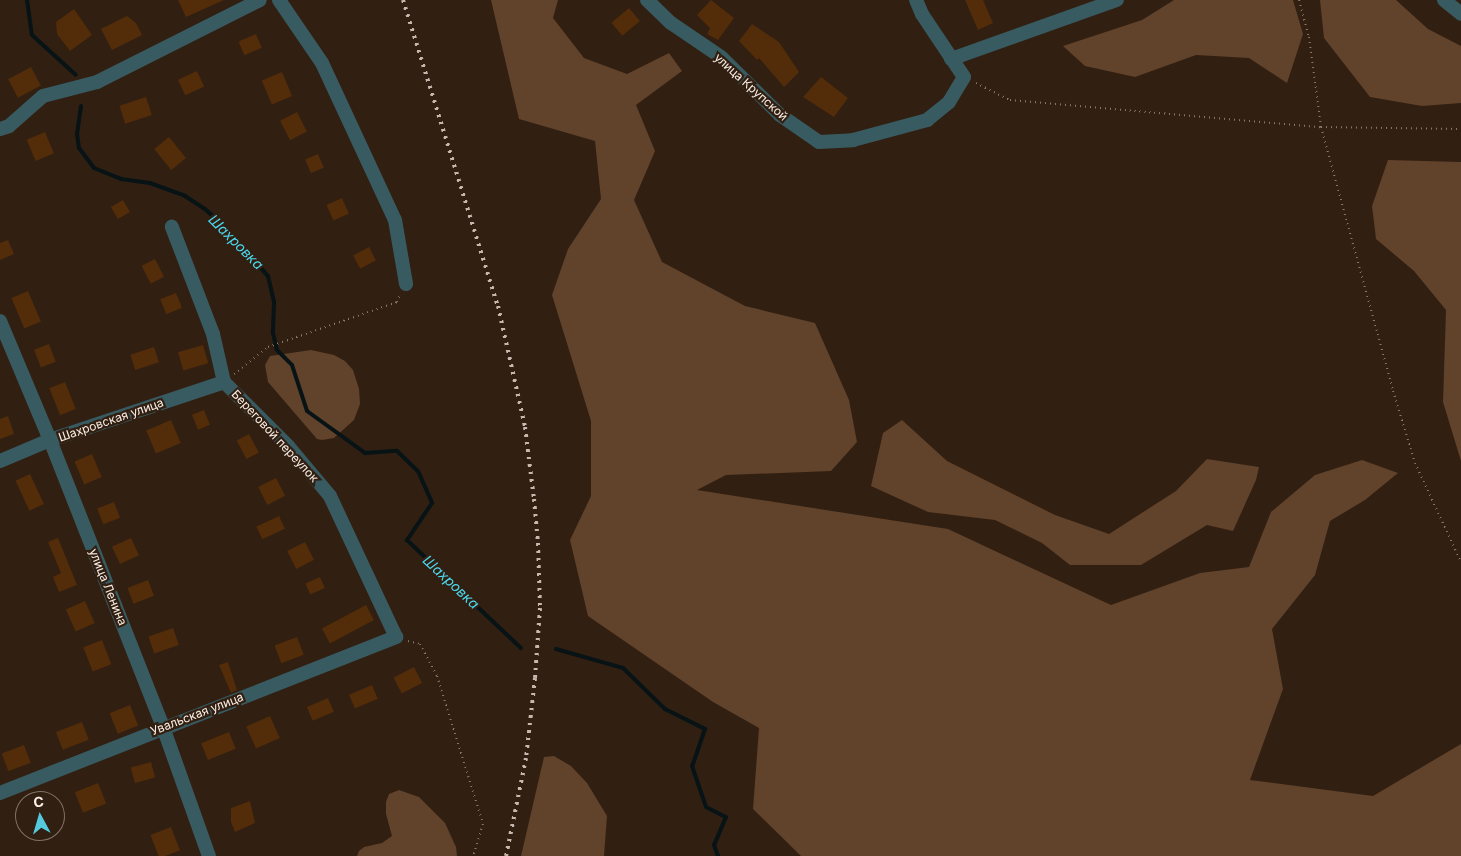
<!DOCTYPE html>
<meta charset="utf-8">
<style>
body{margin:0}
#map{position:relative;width:1461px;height:856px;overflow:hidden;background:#311f12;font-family:Inter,sans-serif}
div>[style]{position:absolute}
.green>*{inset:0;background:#61422a}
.stream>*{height:4px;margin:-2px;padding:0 2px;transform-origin:2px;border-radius:2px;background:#071315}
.building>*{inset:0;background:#532c09;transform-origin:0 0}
.path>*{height:2px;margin-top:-1px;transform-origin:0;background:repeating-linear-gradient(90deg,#87786c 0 1px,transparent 0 5px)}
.minor>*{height:14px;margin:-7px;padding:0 7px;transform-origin:7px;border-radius:7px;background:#385b62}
.rail>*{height:4px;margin-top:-2px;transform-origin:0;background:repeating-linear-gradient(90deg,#c6b8ae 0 2.5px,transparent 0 7.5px)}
span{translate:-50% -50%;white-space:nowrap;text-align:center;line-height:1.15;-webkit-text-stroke:4.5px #311f12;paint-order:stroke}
.street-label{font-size:12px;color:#fbeee5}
.water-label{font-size:14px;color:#4bd9f0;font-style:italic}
.north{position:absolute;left:15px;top:791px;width:50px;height:50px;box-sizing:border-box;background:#311f12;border:1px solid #827266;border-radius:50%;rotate:354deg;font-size:14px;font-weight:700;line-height:20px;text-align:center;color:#fbeee5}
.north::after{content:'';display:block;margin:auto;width:18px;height:22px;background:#55cade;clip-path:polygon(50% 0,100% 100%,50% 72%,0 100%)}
</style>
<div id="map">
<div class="green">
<i style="clip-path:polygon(491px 0,558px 0,553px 18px,584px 58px,627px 74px,669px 53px,682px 71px,636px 105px,655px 151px,634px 200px,662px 262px,745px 306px,815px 323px,849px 400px,857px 442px,831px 471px,726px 475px,697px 490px,948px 529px,1111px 605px,1200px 573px,1249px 567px,1271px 512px,1315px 475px,1362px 460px,1398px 473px,1365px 500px,1330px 521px,1315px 575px,1272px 629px,1283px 689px,1250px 780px,1373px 796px,1461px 744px,1461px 856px,801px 856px,753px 809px,759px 728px,713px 702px,588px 616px,570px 540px,591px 496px,591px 421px,552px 295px,568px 249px,601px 199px,595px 141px,519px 119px)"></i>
<i style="clip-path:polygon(1174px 0,1293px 0,1303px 34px,1287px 83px,1249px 58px,1196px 55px,1135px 77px,1085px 66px,1063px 46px,1142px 20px)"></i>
<i style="clip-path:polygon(1320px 0,1396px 0,1428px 29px,1461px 46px,1461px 103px,1422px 106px,1370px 97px,1324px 38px)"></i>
<i style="clip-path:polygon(1388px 160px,1461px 162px,1461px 461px,1443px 402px,1446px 310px,1414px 271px,1376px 239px,1372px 206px)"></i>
<i style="clip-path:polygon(311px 350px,334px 355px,345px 361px,353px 370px,359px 389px,360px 404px,354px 420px,334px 438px,322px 440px,317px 439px,268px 382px,265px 365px,270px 356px)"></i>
<i style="clip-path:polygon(902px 420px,947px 461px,1055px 515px,1109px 534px,1176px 491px,1207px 459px,1259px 467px,1256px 480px,1233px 531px,1207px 525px,1141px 565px,1070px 565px,1042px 543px,995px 520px,928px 512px,871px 486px,883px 433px)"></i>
<i style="clip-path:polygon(554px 756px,571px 766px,587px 783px,607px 816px,604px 856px,521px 856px,544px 757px)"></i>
<i style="clip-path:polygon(399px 790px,419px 797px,445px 823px,456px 847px,457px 856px,357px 856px,359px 851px,364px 847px,382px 843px,392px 836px,386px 814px,386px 802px,389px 794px)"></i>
</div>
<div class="stream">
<i style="left:27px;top:0;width:35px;rotate:82deg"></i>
<i style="left:32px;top:35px;width:59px;rotate:42.3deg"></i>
<i style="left:81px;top:106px;width:28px;rotate:98deg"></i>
<i style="left:77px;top:134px;width:14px;rotate:82deg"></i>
<i style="left:79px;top:148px;width:25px;rotate:53deg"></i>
<i style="left:94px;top:168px;width:29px;rotate:22deg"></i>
<i style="left:121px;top:179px;width:29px;rotate:8deg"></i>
<i style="left:150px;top:183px;width:37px;rotate:20deg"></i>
<i style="left:185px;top:196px;width:24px;rotate:33deg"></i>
<i style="left:205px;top:209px;width:25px;rotate:42deg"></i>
<i style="left:224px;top:226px;width:67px;rotate:48.7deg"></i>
<i style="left:268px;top:276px;width:27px;rotate:77deg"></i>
<i style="left:274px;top:302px;width:31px;rotate:92deg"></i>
<i style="left:273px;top:333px;width:17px;rotate:77deg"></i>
<i style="left:277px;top:350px;width:21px;rotate:45deg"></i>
<i style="left:292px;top:365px;width:48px;rotate:71.9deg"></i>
<i style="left:307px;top:411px;width:72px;rotate:35.9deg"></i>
<i style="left:365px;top:453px;width:32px;rotate:-4deg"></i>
<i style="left:397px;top:451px;width:29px;rotate:44deg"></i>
<i style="left:418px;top:471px;width:35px;rotate:66deg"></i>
<i style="left:432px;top:503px;width:45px;rotate:124deg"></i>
<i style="left:407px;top:540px;width:157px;rotate:43.5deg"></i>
<i style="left:556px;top:649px;width:70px;rotate:15.8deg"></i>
<i style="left:623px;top:668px;width:59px;rotate:44.3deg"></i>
<i style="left:665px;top:709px;width:45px;rotate:26.6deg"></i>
<i style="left:705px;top:729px;width:39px;rotate:109deg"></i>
<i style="left:692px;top:766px;width:43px;rotate:71.1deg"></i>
<i style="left:706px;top:807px;width:22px;rotate:27deg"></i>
<i style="left:726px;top:817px;width:30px;rotate:113deg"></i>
<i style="left:714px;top:845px;width:12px;rotate:70deg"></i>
</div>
<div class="building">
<i style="clip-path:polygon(178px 0,224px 0,186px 17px)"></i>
<i style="clip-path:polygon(711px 0,734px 18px,718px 40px,707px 34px,710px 28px,697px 15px)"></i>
<i style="clip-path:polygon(965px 0,983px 0,993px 23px,978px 30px)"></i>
<i style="left:629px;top:8px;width:17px;height:23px;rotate:50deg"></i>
<i style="clip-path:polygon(74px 9px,92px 35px,70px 51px,57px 34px,56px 22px)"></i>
<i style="clip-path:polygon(127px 16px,136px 23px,142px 35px,112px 50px,101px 29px)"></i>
<i style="clip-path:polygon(752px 24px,779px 42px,799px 72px,784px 87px,759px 58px,757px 60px,739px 41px)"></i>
<i style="left:256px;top:34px;width:15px;height:19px;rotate:67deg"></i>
<i style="left:31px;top:67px;width:21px;height:26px;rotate:62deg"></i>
<i style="left:197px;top:71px;width:17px;height:21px;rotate:65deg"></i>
<i style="left:282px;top:72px;width:26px;height:22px;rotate:67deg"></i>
<i style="clip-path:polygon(821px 77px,848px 98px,834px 117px,803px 97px)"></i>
<i style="left:146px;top:97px;width:19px;height:28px;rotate:72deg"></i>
<i style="left:297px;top:112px;width:22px;height:19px;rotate:63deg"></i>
<i style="left:45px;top:132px;width:23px;height:20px;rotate:67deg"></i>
<i style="left:169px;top:137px;width:27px;height:19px;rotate:51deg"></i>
<i style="left:318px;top:154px;width:15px;height:14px;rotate:67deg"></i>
<i style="left:342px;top:198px;width:17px;height:17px;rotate:66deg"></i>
<i style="left:123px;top:200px;width:14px;height:14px;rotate:60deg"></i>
<i style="clip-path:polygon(8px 240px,14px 254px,0 260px,0 243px)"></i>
<i style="left:369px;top:247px;width:15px;height:18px;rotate:62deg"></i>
<i style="left:155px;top:259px;width:20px;height:15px;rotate:63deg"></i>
<i style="left:28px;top:291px;width:33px;height:18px;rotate:67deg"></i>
<i style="left:176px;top:293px;width:16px;height:17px;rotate:68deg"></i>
<i style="left:49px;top:344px;width:19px;height:16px;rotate:69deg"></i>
<i style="left:203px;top:345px;width:19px;height:26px;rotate:74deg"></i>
<i style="left:154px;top:347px;width:16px;height:25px;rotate:72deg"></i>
<i style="left:65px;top:382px;width:29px;height:17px;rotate:68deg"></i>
<i style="left:204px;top:410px;width:16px;height:13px;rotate:68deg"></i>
<i style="clip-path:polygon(8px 416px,14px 434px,0 439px,0 419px)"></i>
<i style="left:171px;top:420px;width:25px;height:27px;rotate:67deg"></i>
<i style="left:249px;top:434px;width:21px;height:14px;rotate:62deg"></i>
<i style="left:92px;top:454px;width:25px;height:19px;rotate:67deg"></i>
<i style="left:30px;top:474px;width:33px;height:16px;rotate:65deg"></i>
<i style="left:276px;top:478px;width:20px;height:20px;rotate:63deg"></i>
<i style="left:114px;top:502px;width:17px;height:18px;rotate:69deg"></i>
<i style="left:279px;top:516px;width:14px;height:25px;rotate:65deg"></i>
<i style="clip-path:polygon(58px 538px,77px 585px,59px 592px,53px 577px,61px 573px,48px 542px)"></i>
<i style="left:131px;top:538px;width:19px;height:21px;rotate:65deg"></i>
<i style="left:305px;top:542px;width:20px;height:20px;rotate:63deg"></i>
<i style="left:320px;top:577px;width:12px;height:16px;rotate:66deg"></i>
<i style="left:148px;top:580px;width:17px;height:22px;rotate:69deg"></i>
<i style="left:85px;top:601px;width:24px;height:21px;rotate:66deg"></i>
<i style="left:366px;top:605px;width:17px;height:50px;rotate:62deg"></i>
<i style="left:173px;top:628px;width:18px;height:26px;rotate:71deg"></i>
<i style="left:297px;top:637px;width:19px;height:24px;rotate:69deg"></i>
<i style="left:102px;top:640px;width:26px;height:20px;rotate:69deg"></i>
<i style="clip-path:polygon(228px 662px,237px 690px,231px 693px,219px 665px)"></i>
<i style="left:414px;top:667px;width:18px;height:23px;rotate:63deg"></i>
<i style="left:372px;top:685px;width:15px;height:25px;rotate:67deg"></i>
<i style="left:328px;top:698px;width:15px;height:23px;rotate:67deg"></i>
<i style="left:130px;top:705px;width:22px;height:22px;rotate:68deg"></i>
<i style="left:270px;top:716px;width:24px;height:26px;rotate:66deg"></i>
<i style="left:82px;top:722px;width:19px;height:28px;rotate:69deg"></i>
<i style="left:229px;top:732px;width:18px;height:30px;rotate:68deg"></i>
<i style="left:24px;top:745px;width:19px;height:24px;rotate:69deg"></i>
<i style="left:151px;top:762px;width:16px;height:21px;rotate:75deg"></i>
<i style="left:98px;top:783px;width:22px;height:25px;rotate:68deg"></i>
<i style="clip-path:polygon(250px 801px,255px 823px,235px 832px,231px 822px,231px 808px)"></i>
<i style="left:171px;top:827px;width:25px;height:22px;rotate:69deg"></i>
</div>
<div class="path">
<i style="left:1299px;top:0;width:38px;rotate:75deg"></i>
<i style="left:1309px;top:37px;width:91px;rotate:82.4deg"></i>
<i style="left:1321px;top:127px;width:274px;rotate:74.7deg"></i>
<i style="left:1393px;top:391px;width:75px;rotate:73deg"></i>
<i style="left:1415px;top:463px;width:109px;rotate:65.1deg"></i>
<i style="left:976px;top:83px;width:38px;rotate:27deg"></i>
<i style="left:1010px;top:100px;width:312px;rotate:5deg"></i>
<i style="left:1321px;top:127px;width:140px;rotate:0.8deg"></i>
<i style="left:234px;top:374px;width:43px;rotate:-38.5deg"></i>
<i style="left:268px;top:347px;width:137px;rotate:-19.2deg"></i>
<i style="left:397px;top:302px;width:8px;rotate:-67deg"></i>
<i style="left:408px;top:641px;width:12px;rotate:14deg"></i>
<i style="left:420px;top:644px;width:36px;rotate:62deg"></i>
<i style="left:437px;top:676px;width:155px;rotate:72.7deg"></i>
<i style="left:483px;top:824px;width:34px;rotate:107deg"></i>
</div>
<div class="minor">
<i style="left:279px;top:0;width:76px;rotate:55.7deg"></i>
<i style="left:322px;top:63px;width:173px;rotate:65.1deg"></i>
<i style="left:395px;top:220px;width:65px;rotate:80.2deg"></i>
<i style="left:647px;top:0;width:33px;rotate:44deg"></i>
<i style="left:671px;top:23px;width:60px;rotate:34.2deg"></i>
<i style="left:721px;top:57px;width:83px;rotate:44.5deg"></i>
<i style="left:780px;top:115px;width:47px;rotate:34.7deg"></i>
<i style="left:819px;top:142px;width:34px;rotate:-3deg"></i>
<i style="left:853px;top:140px;width:77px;rotate:-15.1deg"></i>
<i style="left:927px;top:120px;width:28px;rotate:-39deg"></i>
<i style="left:949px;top:102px;width:29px;rotate:-59deg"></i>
<i style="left:964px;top:77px;width:76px;rotate:-123.7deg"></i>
<i style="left:922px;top:14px;width:15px;rotate:-113deg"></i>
<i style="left:1444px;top:0;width:22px;rotate:39deg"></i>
<i style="left:951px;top:59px;width:176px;rotate:-19.6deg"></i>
<i style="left:0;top:129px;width:9px;rotate:-18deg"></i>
<i style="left:9px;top:126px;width:45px;rotate:-41.4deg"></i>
<i style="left:43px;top:96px;width:56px;rotate:-14.5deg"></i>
<i style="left:97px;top:82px;width:182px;rotate:-26.7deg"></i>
<i style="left:0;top:321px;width:129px;rotate:67.2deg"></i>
<i style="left:50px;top:440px;width:308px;rotate:68.5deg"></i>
<i style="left:163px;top:727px;width:137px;rotate:70.4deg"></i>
<i style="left:0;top:461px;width:54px;rotate:-22.8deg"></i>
<i style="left:50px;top:440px;width:183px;rotate:-18.4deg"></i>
<i style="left:0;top:793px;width:426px;rotate:-21.5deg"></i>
<i style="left:396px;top:637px;width:156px;rotate:-115.1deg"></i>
<i style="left:330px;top:496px;width:65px;rotate:-130deg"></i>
<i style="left:288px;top:446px;width:91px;rotate:-135deg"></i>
<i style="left:224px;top:382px;width:49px;rotate:-102.9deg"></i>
<i style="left:213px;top:334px;width:115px;rotate:-111deg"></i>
</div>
<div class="rail">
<i style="left:403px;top:0;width:320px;rotate:72.8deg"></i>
<i style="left:498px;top:306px;width:124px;rotate:77.4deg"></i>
<i style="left:525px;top:427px;width:73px;rotate:82.9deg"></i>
<i style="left:534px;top:499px;width:44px;rotate:84.8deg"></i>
<i style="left:538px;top:543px;width:65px;rotate:88.2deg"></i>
<i style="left:540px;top:608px;width:70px;rotate:94.1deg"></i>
<i style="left:535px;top:678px;width:81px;rotate:96.4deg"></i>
<i style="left:526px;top:758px;width:100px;rotate:101.5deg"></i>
</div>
<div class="street-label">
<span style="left:751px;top:87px;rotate:42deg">улица Крупской</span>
<span style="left:111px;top:420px;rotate:-19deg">Шахровская улица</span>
<span style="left:275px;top:436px;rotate:47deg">Береговой переулок</span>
<span style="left:108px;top:587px;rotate:68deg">улица Ленина</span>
<span style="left:197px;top:714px;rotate:-21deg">Увальская улица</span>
</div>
<div class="water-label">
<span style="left:236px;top:242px;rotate:45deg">Шахровка</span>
<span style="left:451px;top:582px;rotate:43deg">Шахровка</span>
</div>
<div class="north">С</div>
</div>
